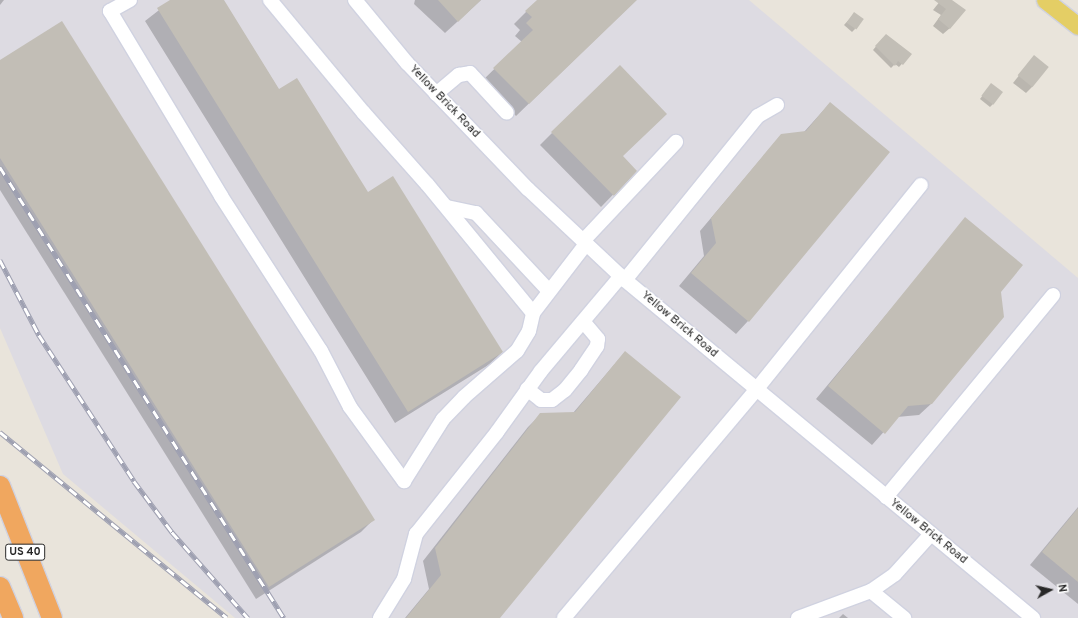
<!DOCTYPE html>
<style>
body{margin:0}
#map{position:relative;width:1078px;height:618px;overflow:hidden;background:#e9e4db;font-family:Overpass,sans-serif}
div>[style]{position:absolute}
.industrial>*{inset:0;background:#dddbe2}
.shadow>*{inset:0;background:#0003}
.building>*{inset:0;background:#c2beb6;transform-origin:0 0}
.roads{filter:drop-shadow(1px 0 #d0d2e0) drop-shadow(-1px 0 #d0d2e0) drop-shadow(0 1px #d0d2e0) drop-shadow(0 -1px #d0d2e0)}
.minor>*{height:14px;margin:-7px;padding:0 7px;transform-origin:7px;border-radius:7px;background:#fff}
.major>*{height:17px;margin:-8.5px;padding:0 8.5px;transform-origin:8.5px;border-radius:8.5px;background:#e4ce65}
.highway>*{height:20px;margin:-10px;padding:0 10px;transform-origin:10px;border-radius:10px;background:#f0a75f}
.rail>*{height:4.5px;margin-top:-2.25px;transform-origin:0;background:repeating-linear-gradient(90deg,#fff 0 9px,#9ea0b1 0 18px);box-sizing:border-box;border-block:1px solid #9ea0b1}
span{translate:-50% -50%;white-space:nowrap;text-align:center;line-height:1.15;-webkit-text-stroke:3px #fff;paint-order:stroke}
.shield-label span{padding:1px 3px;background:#fff;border:1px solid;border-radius:3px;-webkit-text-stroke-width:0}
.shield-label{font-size:11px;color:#282828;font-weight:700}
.street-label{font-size:12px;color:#282828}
.north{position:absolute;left:1030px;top:570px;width:40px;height:40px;-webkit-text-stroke:3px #fff;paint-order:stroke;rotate:82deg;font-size:11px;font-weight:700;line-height:16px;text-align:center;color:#282828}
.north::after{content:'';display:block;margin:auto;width:14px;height:18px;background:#282828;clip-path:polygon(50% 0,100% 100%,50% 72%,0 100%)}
</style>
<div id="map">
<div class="industrial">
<i style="clip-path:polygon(0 0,749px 0,1078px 278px,1078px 618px,235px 618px,63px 474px,0 328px)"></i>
</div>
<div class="shadow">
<i style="clip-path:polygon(0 0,4px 0,0 5px)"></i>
<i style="clip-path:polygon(172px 0,223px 0,279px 90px,502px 352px,490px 364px,395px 423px,145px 21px)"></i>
<i style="clip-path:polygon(415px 0,481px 0,445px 33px,414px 4px)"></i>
<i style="clip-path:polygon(538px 0,636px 0,516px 116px,482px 81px,522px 42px,515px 36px,520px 30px,514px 24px)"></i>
<i style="clip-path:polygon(941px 0,951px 0,950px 28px,943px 34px,933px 26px,941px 15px,933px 10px)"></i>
<i style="clip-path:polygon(852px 16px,855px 29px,852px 32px,844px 25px)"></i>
<i style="clip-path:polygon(883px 38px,911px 54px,899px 67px,895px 64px,891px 68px,873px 50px)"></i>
<i style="clip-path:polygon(1034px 57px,1032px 87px,1026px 93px,1013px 83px)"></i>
<i style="clip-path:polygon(0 61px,373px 520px,361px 532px,256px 599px,0 190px)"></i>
<i style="clip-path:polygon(989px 87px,993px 104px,990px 107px,980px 99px)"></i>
<i style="clip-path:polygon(830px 103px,748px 321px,736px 334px,679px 286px,704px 256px,700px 231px,781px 135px,804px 132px)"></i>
<i style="clip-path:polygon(552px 133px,622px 156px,636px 171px,601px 207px,540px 145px)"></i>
<i style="clip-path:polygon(966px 219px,932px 403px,919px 415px,897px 417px,872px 445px,816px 399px)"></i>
<i style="clip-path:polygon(625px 352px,499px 618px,405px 618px,429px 589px,423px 561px,528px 427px,541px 414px,573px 413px)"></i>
<i style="clip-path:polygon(1078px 507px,1078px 604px,1030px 565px)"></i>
<i style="clip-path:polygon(843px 614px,848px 618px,839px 618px)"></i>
</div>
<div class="building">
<i style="clip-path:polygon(170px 0,224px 0,279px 89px,297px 78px,368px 192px,393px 176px,503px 352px,408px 412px,157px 8px)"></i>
<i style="clip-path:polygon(438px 0,481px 0,458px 22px)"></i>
<i style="clip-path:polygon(537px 0,637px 0,529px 104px,493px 68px,533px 30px,526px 23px,532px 17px,525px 11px)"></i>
<i style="clip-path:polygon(934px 0,952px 0,966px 10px,950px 29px,938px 19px,946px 9px)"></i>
<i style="left:854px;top:12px;width:12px;height:13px;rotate:35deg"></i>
<i style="clip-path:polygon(62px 21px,375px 520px,269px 587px,0 158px,0 60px)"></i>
<i style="clip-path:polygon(886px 34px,912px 54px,903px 65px,898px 61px,895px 66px,875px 46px)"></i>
<i style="left:1034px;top:55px;width:19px;height:26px;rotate:39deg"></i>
<i style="clip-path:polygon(620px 65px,667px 114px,623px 156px,637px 171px,614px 196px,551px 132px)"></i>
<i style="left:991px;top:83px;width:15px;height:16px;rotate:37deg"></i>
<i style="clip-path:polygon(830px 102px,890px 152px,749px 322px,691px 273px,716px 243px,711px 218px,781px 134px,806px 131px)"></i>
<i style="clip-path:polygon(965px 217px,1023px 265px,1001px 292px,1004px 317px,932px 404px,908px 406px,885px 434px,828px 386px)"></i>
<i style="clip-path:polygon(625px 351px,681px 397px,500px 618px,406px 618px,441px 575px,435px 548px,540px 413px,575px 412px)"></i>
<i style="clip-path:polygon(1078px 508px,1078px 582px,1042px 552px)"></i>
</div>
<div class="roads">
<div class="minor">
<i style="left:130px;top:0;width:23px;rotate:151deg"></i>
<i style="left:110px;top:11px;width:216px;rotate:59deg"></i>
<i style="left:221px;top:196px;width:184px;rotate:57.2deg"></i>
<i style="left:321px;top:351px;width:63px;rotate:62.6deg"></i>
<i style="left:350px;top:407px;width:92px;rotate:53.9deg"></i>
<i style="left:404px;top:481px;width:73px;rotate:-57.8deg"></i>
<i style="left:443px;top:419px;width:30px;rotate:-46deg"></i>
<i style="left:464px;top:397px;width:70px;rotate:-41deg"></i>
<i style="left:517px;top:351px;width:23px;rotate:-59deg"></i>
<i style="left:529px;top:331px;width:18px;rotate:-77deg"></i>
<i style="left:533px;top:313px;width:87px;rotate:-52.5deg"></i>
<i style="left:270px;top:0;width:146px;rotate:50.3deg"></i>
<i style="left:363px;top:112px;width:96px;rotate:48.4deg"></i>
<i style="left:427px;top:184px;width:167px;rotate:50.6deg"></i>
<i style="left:355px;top:0;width:82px;rotate:50.5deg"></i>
<i style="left:407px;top:63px;width:175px;rotate:46.2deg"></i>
<i style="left:528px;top:189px;width:133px;rotate:43.2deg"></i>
<i style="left:625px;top:280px;width:530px;rotate:39.64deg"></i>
<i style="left:436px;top:94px;width:30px;rotate:-40deg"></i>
<i style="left:459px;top:75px;width:11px;rotate:-10deg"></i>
<i style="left:470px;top:73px;width:54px;rotate:47.2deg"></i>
<i style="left:447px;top:207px;width:30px;rotate:12deg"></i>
<i style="left:476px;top:213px;width:107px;rotate:46.9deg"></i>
<i style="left:583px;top:241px;width:136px;rotate:-46.8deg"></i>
<i style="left:625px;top:280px;width:211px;rotate:-51deg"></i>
<i style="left:758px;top:116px;width:22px;rotate:-30deg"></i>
<i style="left:527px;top:389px;width:18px;rotate:38deg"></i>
<i style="left:541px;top:400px;width:11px"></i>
<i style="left:552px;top:400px;width:16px;rotate:-38deg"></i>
<i style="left:565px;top:390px;width:26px;rotate:-51deg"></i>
<i style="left:581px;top:370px;width:29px;rotate:-56deg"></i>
<i style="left:597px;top:346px;width:7px;rotate:-82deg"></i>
<i style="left:598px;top:339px;width:23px;rotate:-130deg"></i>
<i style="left:886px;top:497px;width:262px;rotate:-50.4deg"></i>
<i style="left:871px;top:591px;width:43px;rotate:39.3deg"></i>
<i style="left:380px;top:618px;width:46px;rotate:-58.4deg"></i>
<i style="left:404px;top:579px;width:47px;rotate:-75.1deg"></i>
<i style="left:416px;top:534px;width:130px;rotate:-51.5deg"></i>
<i style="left:497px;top:432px;width:75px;rotate:-54.2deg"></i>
<i style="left:541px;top:371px;width:124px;rotate:-49.9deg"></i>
<i style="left:564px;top:618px;width:298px;rotate:-49.9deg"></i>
<i style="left:756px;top:390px;width:263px;rotate:-51.2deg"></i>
<i style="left:798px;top:618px;width:78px;rotate:-20.3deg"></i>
<i style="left:871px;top:591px;width:29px;rotate:-35deg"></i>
<i style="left:895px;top:574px;width:54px;rotate:-48deg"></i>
</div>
<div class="major">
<i style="left:1045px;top:0;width:42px;rotate:38.2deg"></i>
</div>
<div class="highway">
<i style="left:0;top:486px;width:142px;rotate:68.5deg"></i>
<i style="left:0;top:587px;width:34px;rotate:67deg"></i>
</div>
</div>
<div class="rail">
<i style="left:0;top:167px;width:533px;rotate:57.8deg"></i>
<i style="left:0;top:260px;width:85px;rotate:62.5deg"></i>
<i style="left:39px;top:335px;width:174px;rotate:56.9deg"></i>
<i style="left:134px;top:481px;width:64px;rotate:53.3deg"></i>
<i style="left:172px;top:532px;width:115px;rotate:48.5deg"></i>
<i style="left:0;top:432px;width:293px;rotate:39.3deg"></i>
</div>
<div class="shield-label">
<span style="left:25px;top:552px">US 40</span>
</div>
<div class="street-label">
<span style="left:444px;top:102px;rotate:46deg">Yellow Brick Road</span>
<span style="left:679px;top:325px;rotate:40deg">Yellow Brick Road</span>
<span style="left:928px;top:532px;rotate:39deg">Yellow Brick Road</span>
</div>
<div class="north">N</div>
</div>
